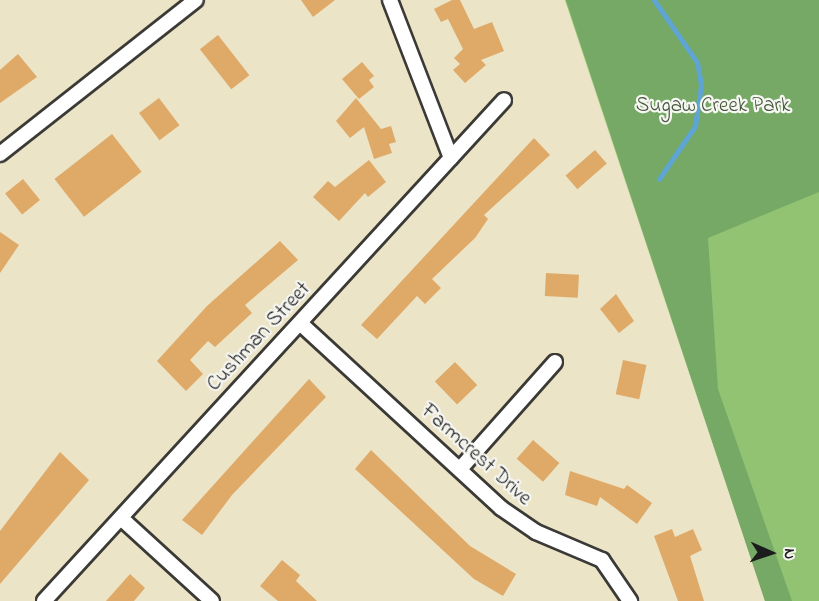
<!DOCTYPE html>
<style>
body{margin:0}
#map{position:relative;width:819px;height:601px;overflow:hidden;background:#ebe4c7;font-family:"Indie Flower",sans-serif}
div>[style]{position:absolute}
.green>*{inset:0;background:#92c373}
.forest>*{inset:0;background:#75a965}
.stream>*{height:5px;margin:-2.5px;padding:0 2.5px;transform-origin:2.5px;border-radius:2.5px;background:#5fa5d4}
.building>*{inset:0;background:#dfaa68;transform-origin:0 0}
.roads{filter:drop-shadow(2px 0 #3b3a36) drop-shadow(-2px 0 #3b3a36) drop-shadow(0 2px #3b3a36) drop-shadow(0 -2px #3b3a36)}
.street>*{height:14px;margin:-7px;padding:0 7px;transform-origin:7px;border-radius:7px;background:#fff}
span{translate:-50% -50%;white-space:nowrap;text-align:center;line-height:1.15;-webkit-text-stroke:4.5px #f6f6f2;paint-order:stroke}
.park-label{font-size:21px;color:#45563a}
.street-label{font-size:21px;color:#1c1c1c}
.north{position:absolute;left:741px;top:523px;width:60px;height:60px;-webkit-text-stroke:4px #f6f6f2;paint-order:stroke;rotate:93deg;font-size:16px;font-weight:700;line-height:24px;text-align:center;color:#1c1c1c}
.north::after{content:'';display:block;margin:auto;width:21px;height:27px;background:#1c1c1c;clip-path:polygon(50% 0,100% 100%,50% 72%,0 100%)}
</style>
<div id="map">
<div class="green">
<i style="clip-path:polygon(565px 0,819px 0,819px 601px,765px 601px)"></i>
</div>
<div class="forest">
<i style="clip-path:polygon(566px 0,819px 0,819px 192px,708px 238px,718px 389px,792px 601px,765px 601px)"></i>
</div>
<div class="stream">
<i style="left:654px;top:0;width:75px;rotate:55.3deg"></i>
<i style="left:697px;top:62px;width:23px;rotate:80deg"></i>
<i style="left:701px;top:85px;width:41px;rotate:98.3deg"></i>
<i style="left:695px;top:126px;width:64px;rotate:124.2deg"></i>
</div>
<div class="building">
<i style="clip-path:polygon(301px 0,335px 0,313px 17px)"></i>
<i style="clip-path:polygon(452px 0,460px 0,474px 29px,492px 22px,504px 51px,481px 60px,486px 65px,465px 83px,453px 70px,460px 64px,454px 58px,463px 49px,448px 19px,441px 22px,434px 9px)"></i>
<i style="left:218px;top:35px;width:51px;height:23px;rotate:52deg"></i>
<i style="clip-path:polygon(18px 54px,37px 77px,0 103px,0 70px)"></i>
<i style="clip-path:polygon(362px 62px,374px 76px,369px 80px,374px 87px,359px 99px,342px 79px)"></i>
<i style="left:159px;top:98px;width:34px;height:25px;rotate:53deg"></i>
<i style="clip-path:polygon(356px 98px,381px 129px,391px 126px,396px 142px,389px 144px,392px 153px,374px 159px,364px 127px,350px 138px,336px 121px)"></i>
<i style="left:112px;top:134px;width:48px;height:73px;rotate:52deg"></i>
<i style="clip-path:polygon(534px 138px,550px 155px,484px 215px,488px 219px,475px 238px,432px 279px,441px 288px,425px 304px,417px 296px,377px 339px,361px 325px)"></i>
<i style="left:595px;top:150px;width:18px;height:39px;rotate:49deg"></i>
<i style="clip-path:polygon(369px 160px,386px 182px,368px 197px,365px 193px,339px 221px,313px 197px,328px 181px,335px 187px)"></i>
<i style="left:23px;top:179px;width:27px;height:23px;rotate:51deg"></i>
<i style="clip-path:polygon(0 232px,19px 245px,0 273px)"></i>
<i style="clip-path:polygon(280px 241px,298px 260px,245px 305px,252px 313px,215px 347px,208px 341px,190px 360px,203px 374px,186px 391px,157px 361px,207px 306px)"></i>
<i style="left:546px;top:273px;width:33px;height:23px;rotate:3deg"></i>
<i style="clip-path:polygon(616px 294px,634px 321px,619px 333px,600px 309px)"></i>
<i style="left:623px;top:360px;width:24px;height:35px;rotate:12deg"></i>
<i style="left:455px;top:362px;width:32px;height:28px;rotate:46deg"></i>
<i style="clip-path:polygon(309px 379px,326px 397px,232px 495px,202px 535px,182px 520px)"></i>
<i style="left:533px;top:440px;width:35px;height:25px;rotate:41deg"></i>
<i style="clip-path:polygon(371px 450px,470px 546px,516px 574px,503px 596px,474px 579px,355px 469px)"></i>
<i style="clip-path:polygon(60px 452px,89px 480px,0 584px,0 531px)"></i>
<i style="clip-path:polygon(570px 471px,624px 489px,627px 485px,652px 503px,637px 524px,600px 497px,597px 506px,565px 495px)"></i>
<i style="clip-path:polygon(672px 529px,675px 537px,693px 529px,702px 550px,690px 556px,704px 601px,678px 601px,654px 536px)"></i>
<i style="clip-path:polygon(282px 560px,300px 575px,296px 581px,317px 601px,278px 601px,260px 586px)"></i>
<i style="clip-path:polygon(130px 574px,145px 588px,134px 601px,106px 601px)"></i>
</div>
<div class="roads">
<div class="street">
<i style="left:390px;top:0;width:169px;rotate:68.9deg"></i>
<i style="left:0;top:154px;width:249px;rotate:-38.2deg"></i>
<i style="left:300px;top:323px;width:273px;rotate:42.6deg"></i>
<i style="left:501px;top:508px;width:42px;rotate:34.4deg"></i>
<i style="left:536px;top:532px;width:72px;rotate:23deg"></i>
<i style="left:602px;top:560px;width:50px;rotate:55.7deg"></i>
<i style="left:460px;top:469px;width:143px;rotate:-48.4deg"></i>
<i style="left:121px;top:518px;width:123px;rotate:42.4deg"></i>
<i style="left:44px;top:601px;width:680px;rotate:-47.44deg"></i>
</div>
</div>
<div class="park-label">
<span style="left:713px;top:106px">Sugaw Creek Park</span>
</div>
<div class="street-label">
<span style="left:259px;top:337px;rotate:-47deg">Cushman Street</span>
<span style="left:476px;top:455px;rotate:42deg">Farmcrest Drive</span>
</div>
<div class="north">N</div>
</div>
